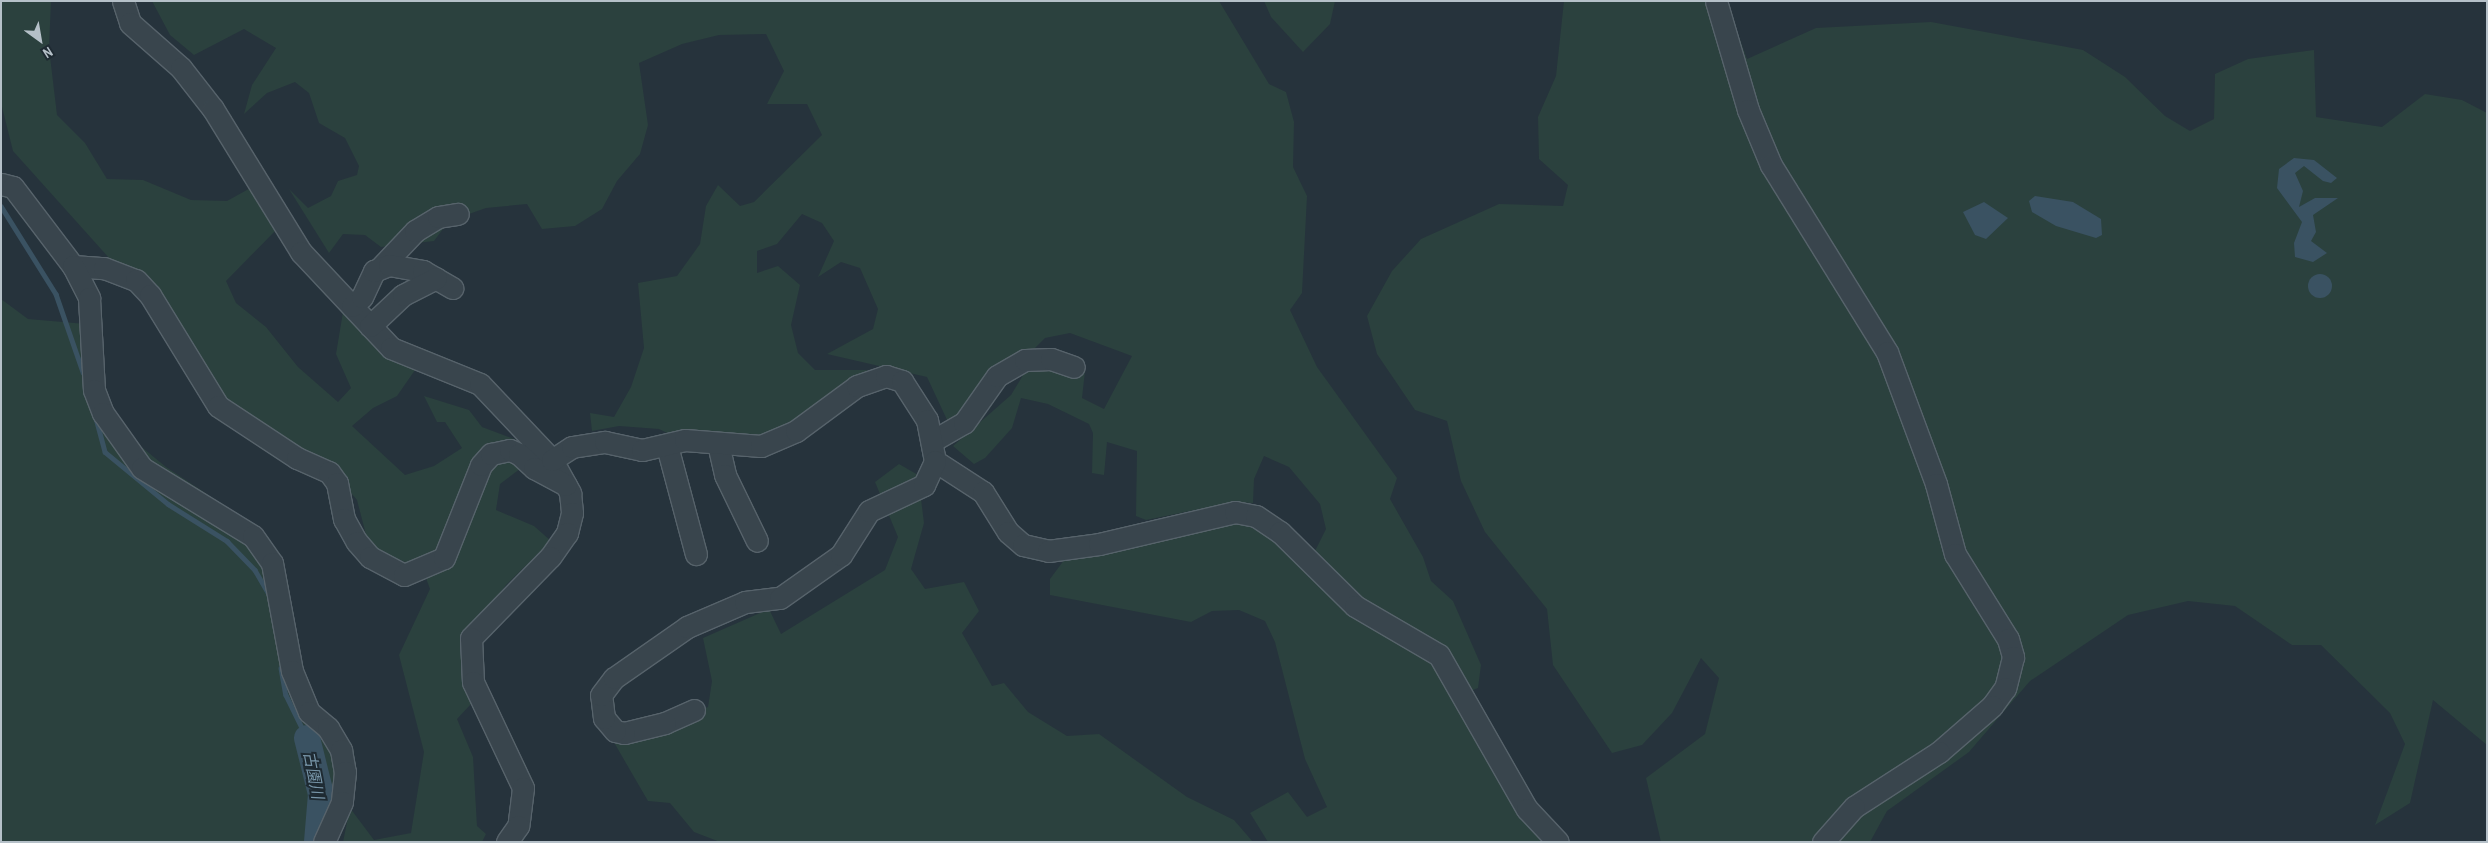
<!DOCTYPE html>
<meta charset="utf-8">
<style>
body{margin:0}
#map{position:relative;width:2488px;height:843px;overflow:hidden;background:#26333c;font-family:"Archivo Narrow","Noto Sans JP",sans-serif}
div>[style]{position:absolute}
.green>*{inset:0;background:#2b413e}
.water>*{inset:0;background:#3a5262}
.round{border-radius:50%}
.stream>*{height:4.5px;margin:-2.25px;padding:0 2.25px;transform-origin:2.25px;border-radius:2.25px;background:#3a5262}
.river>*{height:26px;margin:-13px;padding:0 13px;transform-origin:13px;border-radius:13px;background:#3a5262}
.roads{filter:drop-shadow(1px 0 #57636b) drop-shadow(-1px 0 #57636b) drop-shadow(0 1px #57636b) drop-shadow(0 -1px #57636b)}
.minor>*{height:21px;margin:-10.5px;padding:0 10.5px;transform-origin:10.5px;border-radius:10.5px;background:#39454d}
span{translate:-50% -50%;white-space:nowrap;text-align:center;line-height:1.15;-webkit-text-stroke:4px #1e2a32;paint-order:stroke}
.water-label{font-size:16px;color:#7896a9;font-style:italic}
.frame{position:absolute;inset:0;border:2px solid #b5c0c8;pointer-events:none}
.north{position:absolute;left:15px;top:15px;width:50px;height:50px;-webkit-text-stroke:4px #1e2a32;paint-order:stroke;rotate:148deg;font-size:14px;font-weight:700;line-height:20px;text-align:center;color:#b5c0c8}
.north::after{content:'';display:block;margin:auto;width:18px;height:22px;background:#b5c0c8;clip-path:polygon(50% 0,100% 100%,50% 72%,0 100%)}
</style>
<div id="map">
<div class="green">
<i style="clip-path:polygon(1px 1px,51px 1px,49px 48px,57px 115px,85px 143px,107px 179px,143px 180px,191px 200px,227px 201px,254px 186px,280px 226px,226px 281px,236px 303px,266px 327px,298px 367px,338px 402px,351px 388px,336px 354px,344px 306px,422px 360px,397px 396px,373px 408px,352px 426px,405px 475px,434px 466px,462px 448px,445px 422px,437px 422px,424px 396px,469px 410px,482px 427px,525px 443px,529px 462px,500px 484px,496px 510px,534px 526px,551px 541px,506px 585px,469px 635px,472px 703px,457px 719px,473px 757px,477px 826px,486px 834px,482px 842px,343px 842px,350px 808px,374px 840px,411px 833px,424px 752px,399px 655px,430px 589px,423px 570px,369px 546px,357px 500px,339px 479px,308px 475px,222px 405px,145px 298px,13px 151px,1px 103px)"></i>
<i style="clip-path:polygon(152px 1px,1219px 1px,1269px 84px,1286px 92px,1294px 122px,1293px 167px,1307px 196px,1302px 293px,1290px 310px,1317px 367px,1397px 478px,1390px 499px,1423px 557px,1431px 581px,1453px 601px,1481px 665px,1478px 688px,1463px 694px,1551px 842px,1268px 842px,1250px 813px,1288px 792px,1307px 817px,1327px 807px,1305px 759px,1275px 642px,1265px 621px,1239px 610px,1212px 611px,1191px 622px,1050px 595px,1050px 579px,1070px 552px,1247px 517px,1314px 553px,1326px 529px,1320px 504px,1289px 467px,1264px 456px,1254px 479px,1253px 503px,1234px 502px,1146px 520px,1136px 516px,1137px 451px,1107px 442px,1104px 475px,1092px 473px,1093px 433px,1089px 424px,1048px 404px,1021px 398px,1012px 428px,985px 458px,974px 464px,953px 446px,1011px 395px,1025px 372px,1043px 361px,1070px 360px,1085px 371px,1082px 398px,1104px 409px,1132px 356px,1070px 333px,1045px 338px,967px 416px,948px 422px,927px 377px,827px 354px,873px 329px,878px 309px,860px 268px,841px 262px,818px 277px,834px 241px,822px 223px,802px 214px,777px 244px,757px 251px,757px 273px,778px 266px,800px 285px,791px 325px,798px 353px,815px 370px,867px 370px,858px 397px,804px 426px,698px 448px,659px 429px,619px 426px,592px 431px,590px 413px,614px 417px,631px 387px,644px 348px,638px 283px,677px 276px,700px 244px,706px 206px,718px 185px,740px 206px,754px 202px,822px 135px,807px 104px,767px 104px,784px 71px,766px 34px,719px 35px,682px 44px,639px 63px,648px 125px,640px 154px,617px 181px,602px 209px,575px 226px,542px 229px,527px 204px,486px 208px,449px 221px,434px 241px,381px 247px,365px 235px,343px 234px,329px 253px,289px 189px,308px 208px,331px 196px,338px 181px,357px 175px,359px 166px,345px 138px,319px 123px,309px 93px,295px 82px,267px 93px,244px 114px,252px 85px,276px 48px,244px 29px,194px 55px,170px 35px)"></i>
<i style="clip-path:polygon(1264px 1px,1335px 1px,1330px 24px,1303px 52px,1271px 17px)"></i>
<i style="clip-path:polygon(1564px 1px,1726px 1px,1747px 59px,1816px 28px,1931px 22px,2083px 50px,2125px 77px,2165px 116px,2190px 131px,2214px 119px,2215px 74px,2248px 59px,2314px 50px,2316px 117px,2382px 127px,2425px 94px,2462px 100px,2487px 113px,2487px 745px,2433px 700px,2410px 803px,2375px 825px,2405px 744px,2390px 713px,2321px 645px,2292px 645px,2235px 606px,2188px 601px,2128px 615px,2030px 681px,1969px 752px,1887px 811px,1870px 842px,1661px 842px,1646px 778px,1705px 734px,1719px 678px,1701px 658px,1672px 713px,1642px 745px,1612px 753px,1553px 665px,1547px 609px,1485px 532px,1461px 481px,1447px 421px,1415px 410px,1377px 354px,1367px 316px,1392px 271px,1421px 239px,1499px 204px,1563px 206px,1568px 185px,1539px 159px,1538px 117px,1556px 76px)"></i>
<i style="clip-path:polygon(1px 299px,28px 319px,86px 324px,99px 394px,121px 430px,166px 467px,234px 512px,264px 545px,318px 714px,342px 771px,328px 842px,1px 842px)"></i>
<i style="clip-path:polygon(899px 464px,918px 475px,924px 523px,911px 569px,925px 589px,964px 582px,979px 611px,962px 633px,992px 686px,1004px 683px,1028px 712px,1067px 736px,1099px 734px,1187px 797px,1234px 820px,1253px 842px,720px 842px,694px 832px,670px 803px,648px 801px,612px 739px,650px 733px,708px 707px,712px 681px,703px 638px,769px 609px,781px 634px,885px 570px,898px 537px,875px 482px)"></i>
</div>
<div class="water">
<i style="clip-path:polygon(2294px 158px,2314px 160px,2337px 178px,2331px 183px,2323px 181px,2304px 166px,2295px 173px,2303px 191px,2299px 207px,2315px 198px,2338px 198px,2313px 215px,2316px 232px,2311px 241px,2327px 253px,2313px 262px,2295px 257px,2294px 243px,2302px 222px,2277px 188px,2279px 169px)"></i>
<i style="clip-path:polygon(2035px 196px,2073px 202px,2101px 219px,2102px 235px,2096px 238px,2056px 226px,2032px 212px,2029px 201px)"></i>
<i style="clip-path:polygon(1984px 202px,2008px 218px,1986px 239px,1975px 235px,1963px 212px)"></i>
<i class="round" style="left:2308px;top:274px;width:24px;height:24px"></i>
</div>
<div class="stream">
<i style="left:1px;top:206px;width:104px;rotate:58deg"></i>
<i style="left:56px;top:294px;width:83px;rotate:70.9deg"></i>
<i style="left:96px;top:418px;width:35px;rotate:75deg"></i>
<i style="left:105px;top:452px;width:82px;rotate:39.5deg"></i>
<i style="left:168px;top:504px;width:70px;rotate:32.1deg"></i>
<i style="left:227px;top:541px;width:40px;rotate:46deg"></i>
<i style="left:255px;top:570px;width:28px;rotate:60deg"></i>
<i style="left:281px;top:668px;width:27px;rotate:80deg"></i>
<i style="left:286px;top:695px;width:48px;rotate:64deg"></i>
</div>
<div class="river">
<i style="left:307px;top:738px;width:58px;rotate:76deg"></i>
<i style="left:321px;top:794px;width:48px;rotate:94.8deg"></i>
</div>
<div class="roads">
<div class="minor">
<i style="left:123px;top:1px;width:23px;rotate:72deg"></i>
<i style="left:130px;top:23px;width:68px;rotate:41.4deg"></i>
<i style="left:181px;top:68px;width:52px;rotate:52deg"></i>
<i style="left:213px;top:109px;width:168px;rotate:58.4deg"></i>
<i style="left:301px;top:252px;width:132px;rotate:46.8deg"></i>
<i style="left:391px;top:348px;width:96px;rotate:22deg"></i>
<i style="left:480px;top:384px;width:105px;rotate:46.5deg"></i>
<i style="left:552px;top:460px;width:38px;rotate:61deg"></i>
<i style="left:570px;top:493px;width:20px;rotate:84deg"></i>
<i style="left:572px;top:513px;width:21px;rotate:104deg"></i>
<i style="left:567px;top:533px;width:29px;rotate:125deg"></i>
<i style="left:550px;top:557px;width:113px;rotate:134.3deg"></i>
<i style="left:471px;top:638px;width:44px;rotate:87.4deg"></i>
<i style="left:473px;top:682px;width:117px;rotate:64.7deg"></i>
<i style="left:523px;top:788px;width:38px;rotate:97deg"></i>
<i style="left:518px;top:826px;width:19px;rotate:125deg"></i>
<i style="left:1716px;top:1px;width:114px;rotate:73.6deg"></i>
<i style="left:1748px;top:110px;width:60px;rotate:67.3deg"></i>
<i style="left:1771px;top:165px;width:220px;rotate:58.2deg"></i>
<i style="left:1887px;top:352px;width:141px;rotate:69.6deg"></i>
<i style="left:1936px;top:484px;width:73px;rotate:74.8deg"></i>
<i style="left:1955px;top:554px;width:100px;rotate:58.1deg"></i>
<i style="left:2008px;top:639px;width:19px;rotate:74deg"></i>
<i style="left:2013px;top:657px;width:32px;rotate:104deg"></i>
<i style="left:2005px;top:688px;width:22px;rotate:126deg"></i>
<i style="left:1992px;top:706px;width:70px;rotate:139deg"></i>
<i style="left:1939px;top:752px;width:101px;rotate:147.1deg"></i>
<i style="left:1854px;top:807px;width:47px;rotate:131.5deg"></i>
<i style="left:1px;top:184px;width:12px;rotate:14deg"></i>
<i style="left:13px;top:187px;width:99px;rotate:52.8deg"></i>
<i style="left:73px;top:266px;width:31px;rotate:4deg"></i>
<i style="left:104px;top:268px;width:34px;rotate:21deg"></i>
<i style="left:136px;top:280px;width:21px;rotate:47deg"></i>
<i style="left:150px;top:295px;width:130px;rotate:58.5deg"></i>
<i style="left:218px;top:406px;width:95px;rotate:33.4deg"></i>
<i style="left:297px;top:458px;width:35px;rotate:24deg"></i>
<i style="left:329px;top:472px;width:14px;rotate:54deg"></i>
<i style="left:337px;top:483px;width:37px;rotate:79deg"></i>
<i style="left:344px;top:519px;width:26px;rotate:61deg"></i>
<i style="left:357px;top:542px;width:20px;rotate:49deg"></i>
<i style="left:370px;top:557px;width:38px;rotate:28deg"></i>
<i style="left:404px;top:575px;width:43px;rotate:-23deg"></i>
<i style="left:444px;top:558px;width:100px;rotate:-68.3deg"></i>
<i style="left:481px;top:465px;width:15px;rotate:-48deg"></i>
<i style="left:491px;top:454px;width:19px;rotate:-12deg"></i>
<i style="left:510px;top:450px;width:10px;rotate:24deg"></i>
<i style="left:519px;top:454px;width:21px;rotate:43deg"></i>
<i style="left:534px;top:468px;width:36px;rotate:28deg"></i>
<i style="left:73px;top:266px;width:36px;rotate:63deg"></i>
<i style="left:89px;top:298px;width:92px;rotate:86.9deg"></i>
<i style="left:94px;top:390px;width:25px;rotate:69deg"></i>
<i style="left:103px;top:413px;width:67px;rotate:54.7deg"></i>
<i style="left:142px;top:468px;width:130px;rotate:31.5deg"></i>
<i style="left:253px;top:536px;width:33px;rotate:55deg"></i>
<i style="left:272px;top:563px;width:110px;rotate:79.5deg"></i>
<i style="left:292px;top:671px;width:44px;rotate:67.5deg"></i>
<i style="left:309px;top:712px;width:25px;rotate:40deg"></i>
<i style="left:328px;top:728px;width:26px;rotate:59deg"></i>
<i style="left:341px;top:750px;width:22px;rotate:80deg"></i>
<i style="left:345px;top:772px;width:30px;rotate:96deg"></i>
<i style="left:342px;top:802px;width:44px;rotate:114.2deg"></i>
<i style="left:381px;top:267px;width:50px;rotate:-46.6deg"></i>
<i style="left:415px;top:231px;width:27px;rotate:-31deg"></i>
<i style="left:438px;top:217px;width:20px;rotate:-9deg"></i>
<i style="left:352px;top:306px;width:13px;rotate:-42deg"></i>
<i style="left:362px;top:297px;width:29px;rotate:-65deg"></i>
<i style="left:374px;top:271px;width:16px;rotate:-22deg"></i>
<i style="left:389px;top:265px;width:35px;rotate:10deg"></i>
<i style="left:423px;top:271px;width:34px;rotate:30deg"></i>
<i style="left:370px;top:326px;width:45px;rotate:-43.2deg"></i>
<i style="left:403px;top:295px;width:37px;rotate:-27deg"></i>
<i style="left:934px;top:440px;width:34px;rotate:-30deg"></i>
<i style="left:964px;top:423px;width:57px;rotate:-54.9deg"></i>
<i style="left:997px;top:376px;width:32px;rotate:-30deg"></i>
<i style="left:1025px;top:360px;width:26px;rotate:-2deg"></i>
<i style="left:1051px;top:359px;width:24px;rotate:19deg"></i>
<i style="left:718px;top:444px;width:32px;rotate:77deg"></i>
<i style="left:725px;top:475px;width:73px;rotate:64.1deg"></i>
<i style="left:667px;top:446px;width:112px;rotate:75deg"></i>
<i style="left:552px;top:460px;width:24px;rotate:-33deg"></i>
<i style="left:572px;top:447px;width:33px;rotate:-9deg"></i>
<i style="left:605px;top:442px;width:38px;rotate:12deg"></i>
<i style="left:642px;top:450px;width:44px;rotate:-13.1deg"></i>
<i style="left:685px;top:440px;width:76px;rotate:4.5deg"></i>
<i style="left:761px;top:446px;width:38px;rotate:-23deg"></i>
<i style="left:796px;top:431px;width:76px;rotate:-36.4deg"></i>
<i style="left:857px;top:386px;width:31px;rotate:-19deg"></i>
<i style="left:886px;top:376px;width:17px;rotate:17deg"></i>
<i style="left:902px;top:381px;width:46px;rotate:57.3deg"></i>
<i style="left:927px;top:420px;width:42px;rotate:79deg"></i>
<i style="left:935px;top:461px;width:57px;rotate:32.9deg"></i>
<i style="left:983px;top:492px;width:47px;rotate:58deg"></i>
<i style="left:1008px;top:532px;width:20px;rotate:41deg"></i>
<i style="left:1023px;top:545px;width:26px;rotate:13deg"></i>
<i style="left:1048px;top:551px;width:51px;rotate:-7.8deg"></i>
<i style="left:1099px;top:544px;width:140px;rotate:-13.2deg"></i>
<i style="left:1235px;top:512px;width:21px;rotate:11deg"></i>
<i style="left:1256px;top:516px;width:29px;rotate:34deg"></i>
<i style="left:1280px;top:532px;width:105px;rotate:44.6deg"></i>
<i style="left:1355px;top:606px;width:97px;rotate:30.3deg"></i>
<i style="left:1439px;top:655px;width:177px;rotate:60.3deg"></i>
<i style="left:1527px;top:809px;width:45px;rotate:46.8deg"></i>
<i style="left:694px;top:710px;width:32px;rotate:156deg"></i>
<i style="left:665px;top:723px;width:42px;rotate:166.3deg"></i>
<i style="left:624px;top:733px;width:9px;rotate:-167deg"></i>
<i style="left:615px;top:731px;width:17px;rotate:-130deg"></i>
<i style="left:604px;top:718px;width:23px;rotate:-97deg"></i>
<i style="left:601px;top:695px;width:21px;rotate:-53deg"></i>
<i style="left:614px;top:678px;width:89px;rotate:-34.9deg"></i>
<i style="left:687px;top:627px;width:63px;rotate:-23.3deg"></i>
<i style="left:745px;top:602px;width:35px;rotate:-7deg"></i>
<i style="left:780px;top:598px;width:75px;rotate:-35.2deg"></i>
<i style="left:841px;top:555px;width:52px;rotate:-57.5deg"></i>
<i style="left:869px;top:511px;width:61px;rotate:-25.3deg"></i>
<i style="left:924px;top:485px;width:26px;rotate:-65deg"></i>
</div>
</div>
<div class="water-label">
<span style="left:314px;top:775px;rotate:79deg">古園川</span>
</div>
<div class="frame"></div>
<div class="north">N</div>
</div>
